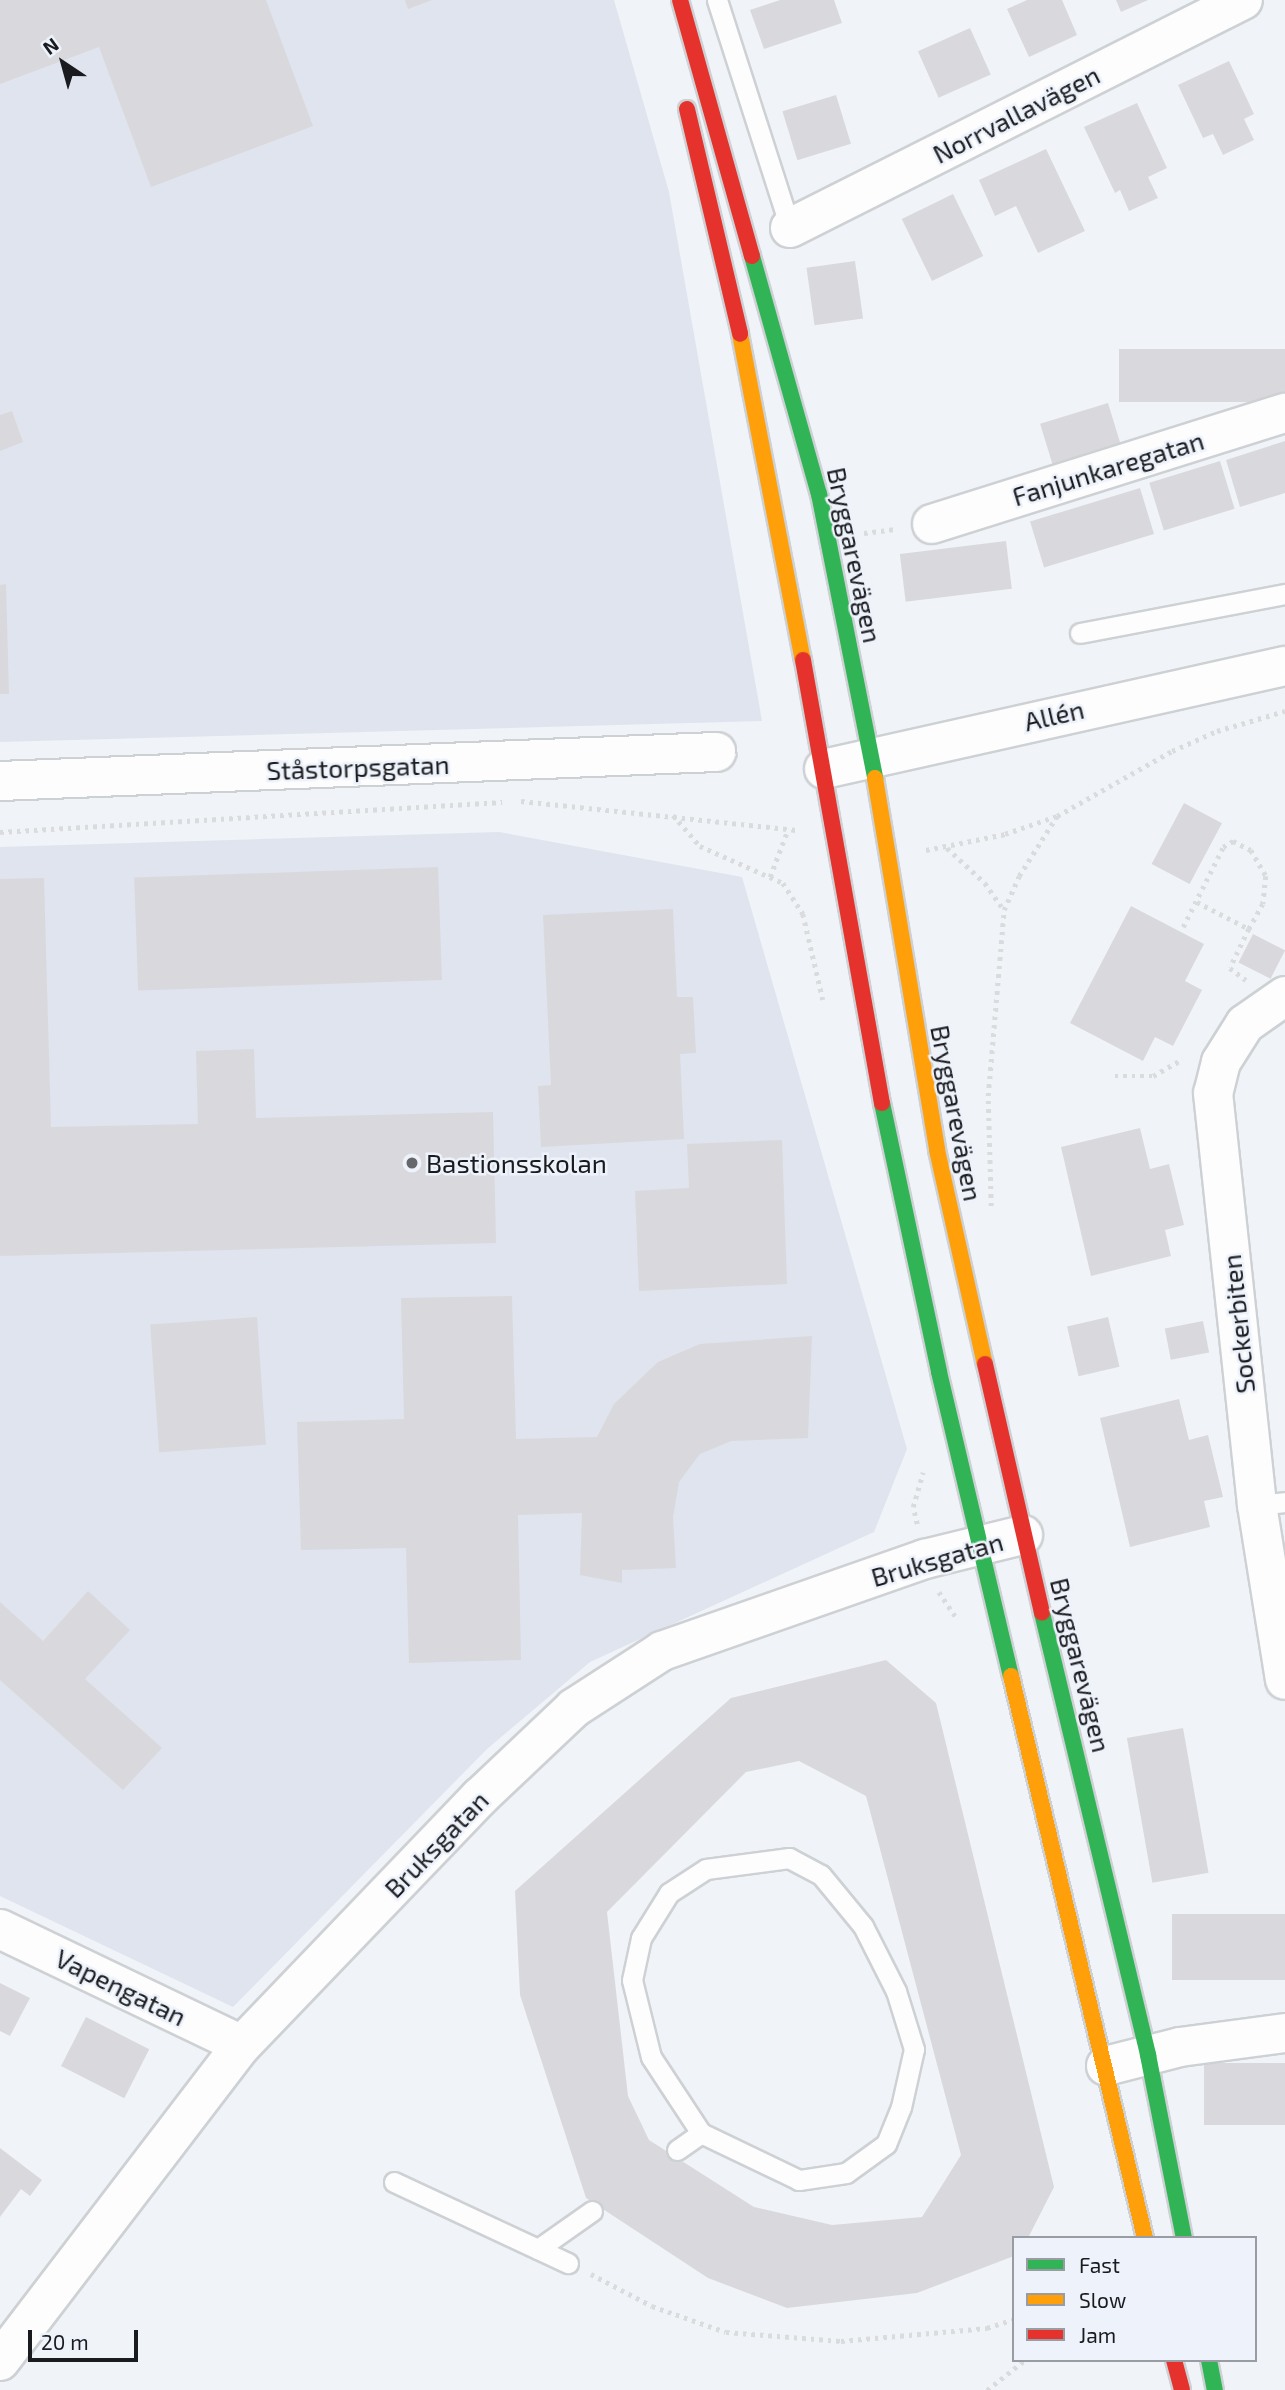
<!DOCTYPE html>
<meta charset="utf-8">
<style>
body{margin:0}
#map{position:relative;width:1285px;height:2390px;overflow:hidden;background:#f0f3f8;font-family:"Exo 2",sans-serif}
div>[style]{position:absolute}
.built>*{inset:0;background:#dfe4ee}
.building>*{inset:0;background:#d9d9dd;transform-origin:0 0}
.path>*{height:4.5px;margin-top:-2.25px;transform-origin:0;background:repeating-linear-gradient(90deg,#dadbdd 0 3.5px,transparent 0 8.5px)}
.roads{filter:drop-shadow(2px 0 #ced1d4) drop-shadow(-2px 0 #ced1d4) drop-shadow(0 2px #ced1d4) drop-shadow(0 -2px #ced1d4)}
.lane>*{height:19px;margin:-9.5px;padding:0 9.5px;transform-origin:9.5px;border-radius:9.5px;background:#fdfdfe}
.street>*{height:38px;margin:-19px;padding:0 19px;transform-origin:19px;border-radius:19px;background:#fdfdfe}
.fast>*{height:16px;margin:-8px;padding:0 8px;transform-origin:8px;border-radius:8px;background:#30b455}
.slow>*{height:16px;margin:-8px;padding:0 8px;transform-origin:8px;border-radius:8px;background:#ff9f0a}
.jam>*{height:16px;margin:-8px;padding:0 8px;transform-origin:8px;border-radius:8px;background:#e5322d}
.dots>*{width:19px;height:19px;translate:-50% -50%;box-sizing:border-box;border:4px solid #edf2fb;border-radius:50%}
span{translate:-50% -50%;white-space:nowrap;text-align:center;line-height:1.15;-webkit-text-stroke:5px #edf2fb;paint-order:stroke}
.street-label{font-size:26px;color:#1a1b1e}
.poi-label{font-size:26px;color:#1a1b1e}
.left{translate:0 -50%;text-align:left}
.legend{position:absolute;left:1012px;top:2236px;width:245px;height:126px;box-sizing:border-box;background:#edf2fb;border:2px solid #999ca3;margin:0;padding:9px 12px;list-style:none;font-size:21px;color:#1a1b1e}
.legend li{display:flex;align-items:center;gap:14px;height:35px}
.legend b{width:35px;border:2px solid #999ca3}
.north{position:absolute;left:28px;top:28px;width:70px;height:70px;-webkit-text-stroke:5px #edf2fb;paint-order:stroke;rotate:324deg;font-size:19px;font-weight:700;line-height:28px;text-align:center;color:#1a1b1e}
.north::after{content:'';display:block;margin:auto;width:24px;height:32px;background:#1a1b1e;clip-path:polygon(50% 0,100% 100%,50% 72%,0 100%)}
.scale{position:absolute;left:28px;top:2330px;width:110px;height:32px;box-sizing:border-box;border:4px solid #1a1b1e;border-top:0;padding-left:9px;font-size:21px;line-height:24px;white-space:nowrap;color:#1a1b1e;-webkit-text-stroke:5px #edf2fb;paint-order:stroke}
</style>
<div id="map">
<div class="built">
<i style="clip-path:polygon(0 0,614px 0,669px 192px,762px 721px,0 742px)"></i>
<i style="clip-path:polygon(499px 832px,742px 877px,907px 1449px,874px 1532px,590px 1662px,487px 1749px,233px 2007px,0 1896px,0 847px)"></i>
</div>
<div class="building">
<i style="clip-path:polygon(0 0,266px 0,313px 126px,151px 187px,99px 47px,0 84px)"></i>
<i style="clip-path:polygon(405px 0,432px 0,408px 9px)"></i>
<i style="clip-path:polygon(780px 0,834px 0,842px 23px,764px 49px,750px 10px)"></i>
<i style="clip-path:polygon(1027px 0,1062px 0,1077px 35px,1029px 57px,1007px 9px)"></i>
<i style="clip-path:polygon(1116px 0,1148px 0,1121px 12px)"></i>
<i style="left:970px;top:28px;width:51px;height:57px;rotate:66deg"></i>
<i style="clip-path:polygon(1229px 61px,1254px 114px,1244px 119px,1254px 140px,1223px 155px,1213px 134px,1203px 138px,1178px 85px)"></i>
<i style="left:836px;top:95px;width:51px;height:56px;rotate:73deg"></i>
<i style="clip-path:polygon(1137px 103px,1167px 168px,1148px 177px,1158px 198px,1129px 211px,1120px 190px,1115px 193px,1084px 127px)"></i>
<i style="clip-path:polygon(1046px 149px,1085px 231px,1038px 253px,1016px 206px,995px 216px,979px 180px)"></i>
<i style="left:953px;top:194px;width:69px;height:57px;rotate:64deg"></i>
<i style="left:855px;top:261px;width:58px;height:49px;rotate:82deg"></i>
<i style="left:1285px;top:349px;width:53px;height:166px;rotate:90deg"></i>
<i style="left:1108px;top:403px;width:51px;height:71px;rotate:73deg"></i>
<i style="clip-path:polygon(12px 411px,23px 442px,0 451px,0 415px)"></i>
<i style="clip-path:polygon(1285px 441px,1285px 493px,1240px 507px,1226px 460px)"></i>
<i style="left:1220px;top:461px;width:50px;height:74px;rotate:73deg"></i>
<i style="left:1140px;top:488px;width:48px;height:115px;rotate:73deg"></i>
<i style="left:1006px;top:541px;width:48px;height:107px;rotate:83deg"></i>
<i style="clip-path:polygon(6px 584px,9px 694px,0 694px,0 585px)"></i>
<i style="left:1184px;top:803px;width:43px;height:69px;rotate:28deg"></i>
<i style="left:438px;top:867px;width:113px;height:304px;rotate:88deg"></i>
<i style="clip-path:polygon(44px 878px,51px 1127px,198px 1124px,196px 1051px,254px 1049px,256px 1118px,493px 1112px,496px 1243px,0 1256px,0 879px)"></i>
<i style="clip-path:polygon(1131px 906px,1204px 944px,1185px 981px,1202px 990px,1173px 1046px,1155px 1037px,1143px 1061px,1070px 1023px)"></i>
<i style="clip-path:polygon(673px 909px,677px 997px,693px 997px,696px 1053px,680px 1054px,684px 1139px,541px 1147px,538px 1086px,551px 1085px,543px 915px)"></i>
<i style="left:1253px;top:934px;width:36px;height:32px;rotate:27deg"></i>
<i style="clip-path:polygon(1140px 1128px,1150px 1169px,1169px 1164px,1184px 1225px,1165px 1230px,1171px 1256px,1091px 1276px,1061px 1147px)"></i>
<i style="clip-path:polygon(782px 1140px,787px 1284px,639px 1291px,635px 1191px,689px 1188px,687px 1144px)"></i>
<i style="clip-path:polygon(512px 1296px,516px 1439px,597px 1437px,614px 1404px,658px 1362px,700px 1344px,812px 1336px,808px 1438px,731px 1441px,700px 1454px,679px 1482px,673px 1517px,676px 1568px,622px 1570px,622px 1583px,580px 1575px,582px 1513px,518px 1515px,521px 1660px,409px 1663px,406px 1548px,301px 1550px,297px 1422px,404px 1419px,401px 1298px)"></i>
<i style="left:257px;top:1317px;width:128px;height:107px;rotate:86deg"></i>
<i style="left:1108px;top:1317px;width:51px;height:42px;rotate:77deg"></i>
<i style="left:1203px;top:1321px;width:32px;height:39px;rotate:79deg"></i>
<i style="clip-path:polygon(1179px 1399px,1189px 1440px,1208px 1435px,1223px 1497px,1204px 1501px,1210px 1527px,1130px 1547px,1100px 1418px)"></i>
<i style="clip-path:polygon(88px 1591px,130px 1630px,85px 1679px,162px 1748px,123px 1790px,0 1680px,0 1602px,43px 1641px)"></i>
<i style="clip-path:polygon(evenodd,886px 1660px,936px 1703px,1054px 2187px,1028px 2238px,1014px 2238px,1014px 2256px,917px 2293px,787px 2308px,708px 2278px,586px 2198px,520px 1995px,515px 1891px,731px 1698px,886px 1660px,799px 1761px,866px 1796px,961px 2155px,922px 2217px,832px 2225px,754px 2207px,649px 2140px,628px 2096px,607px 1912px,746px 1772px,799px 1761px)"></i>
<i style="left:1183px;top:1728px;width:147px;height:57px;rotate:80deg"></i>
<i style="left:1285px;top:1914px;width:66px;height:113px;rotate:90deg"></i>
<i style="clip-path:polygon(0 1983px,30px 1998px,10px 2036px,0 2031px)"></i>
<i style="left:86px;top:2017px;width:71px;height:55px;rotate:27deg"></i>
<i style="left:1285px;top:2063px;width:62px;height:81px;rotate:90deg"></i>
<i style="clip-path:polygon(0 2148px,42px 2180px,30px 2196px,21px 2189px,0 2217px)"></i>
</div>
<div class="path">
<i style="left:864px;top:533px;width:32px;rotate:-7deg"></i>
<i style="left:521px;top:801px;width:279px;rotate:6deg"></i>
<i style="left:673px;top:815px;width:41px;rotate:48.9deg"></i>
<i style="left:700px;top:846px;width:91px;rotate:24deg"></i>
<i style="left:783px;top:883px;width:37px;rotate:57deg"></i>
<i style="left:803px;top:914px;width:88px;rotate:76.9deg"></i>
<i style="left:0;top:832px;width:503px;rotate:-3.42deg"></i>
<i style="left:947px;top:848px;width:52px;rotate:42.6deg"></i>
<i style="left:985px;top:883px;width:32px;rotate:55deg"></i>
<i style="left:926px;top:850px;width:81px;rotate:-11.4deg"></i>
<i style="left:1005px;top:834px;width:55px;rotate:-19.1deg"></i>
<i style="left:1057px;top:816px;width:132px;rotate:-29.5deg"></i>
<i style="left:1172px;top:751px;width:49px;rotate:-24deg"></i>
<i style="left:1217px;top:731px;width:71px;rotate:-16.4deg"></i>
<i style="left:770px;top:877px;width:51px;rotate:-69.4deg"></i>
<i style="left:1197px;top:902px;width:59px;rotate:27.4deg"></i>
<i style="left:1249px;top:929px;width:43px;rotate:116deg"></i>
<i style="left:1230px;top:968px;width:20px;rotate:37deg"></i>
<i style="left:1183px;top:927px;width:89px;rotate:-63.4deg"></i>
<i style="left:1223px;top:847px;width:12px;rotate:-31deg"></i>
<i style="left:1233px;top:841px;width:20px;rotate:27deg"></i>
<i style="left:1251px;top:850px;width:30px;rotate:60deg"></i>
<i style="left:1266px;top:876px;width:28px;rotate:96deg"></i>
<i style="left:1263px;top:904px;width:29px;rotate:119deg"></i>
<i style="left:1115px;top:1076px;width:38px"></i>
<i style="left:1153px;top:1076px;width:34px;rotate:-30deg"></i>
<i style="left:991px;top:1206px;width:110px;rotate:-91.6deg"></i>
<i style="left:988px;top:1096px;width:187px;rotate:-85.1deg"></i>
<i style="left:1004px;top:910px;width:37px;rotate:-66deg"></i>
<i style="left:1019px;top:876px;width:71px;rotate:-57.7deg"></i>
<i style="left:917px;top:1524px;width:17px;rotate:-103deg"></i>
<i style="left:913px;top:1507px;width:36px;rotate:-74deg"></i>
<i style="left:939px;top:1592px;width:32px;rotate:56deg"></i>
<i style="left:591px;top:2274px;width:69px;rotate:27.7deg"></i>
<i style="left:652px;top:2306px;width:78px;rotate:19.4deg"></i>
<i style="left:726px;top:2332px;width:115px;rotate:4.5deg"></i>
<i style="left:841px;top:2341px;width:147px;rotate:-5.1deg"></i>
<i style="left:987px;top:2328px;width:28px;rotate:-18deg"></i>
<i style="left:987px;top:2390px;width:48px;rotate:-38.3deg"></i>
</div>
<div class="roads">
<div class="lane">
<i style="left:717px;top:0;width:239px;rotate:72.2deg"></i>
<i style="left:1080px;top:633px;width:209px;rotate:-10.8deg"></i>
<i style="left:1257px;top:1505px;width:28px;rotate:-6deg"></i>
<i style="left:677px;top:2150px;width:29px;rotate:-35deg"></i>
<i style="left:701px;top:2133px;width:91px;rotate:-123.3deg"></i>
<i style="left:651px;top:2057px;width:79px;rotate:-103.9deg"></i>
<i style="left:632px;top:1980px;width:43px;rotate:-77.9deg"></i>
<i style="left:641px;top:1938px;width:53px;rotate:-58.1deg"></i>
<i style="left:669px;top:1893px;width:44px;rotate:-33deg"></i>
<i style="left:706px;top:1869px;width:84px;rotate:-7.5deg"></i>
<i style="left:789px;top:1858px;width:36px;rotate:28deg"></i>
<i style="left:821px;top:1875px;width:66px;rotate:50.5deg"></i>
<i style="left:863px;top:1926px;width:73px;rotate:63.1deg"></i>
<i style="left:896px;top:1991px;width:61px;rotate:72.8deg"></i>
<i style="left:914px;top:2049px;width:59px;rotate:102.6deg"></i>
<i style="left:901px;top:2107px;width:40px;rotate:112deg"></i>
<i style="left:886px;top:2144px;width:49px;rotate:144.1deg"></i>
<i style="left:846px;top:2173px;width:48px;rotate:171.5deg"></i>
<i style="left:799px;top:2180px;width:109px;rotate:-154.4deg"></i>
<i style="left:394px;top:2182px;width:192px;rotate:25deg"></i>
<i style="left:538px;top:2249px;width:66px;rotate:-35.1deg"></i>
</div>
<div class="street">
<i style="left:790px;top:228px;width:507px;rotate:-26.72deg"></i>
<i style="left:932px;top:524px;width:370px;rotate:-17.5deg"></i>
<i style="left:824px;top:769px;width:472px;rotate:-12.6deg"></i>
<i style="left:0;top:781px;width:717px;rotate:-2.32deg"></i>
<i style="left:1285px;top:996px;width:49px;rotate:145deg"></i>
<i style="left:1245px;top:1024px;width:45px;rotate:122.3deg"></i>
<i style="left:1221px;top:1062px;width:32px;rotate:104deg"></i>
<i style="left:1213px;top:1093px;width:414px;rotate:83.9deg"></i>
<i style="left:1257px;top:1505px;width:177px;rotate:80.9deg"></i>
<i style="left:0;top:1929px;width:268px;rotate:25.6deg"></i>
<i style="left:1106px;top:2066px;width:76px;rotate:-14.4deg"></i>
<i style="left:1180px;top:2047px;width:106px;rotate:-7.6deg"></i>
<i style="left:0;top:2361px;width:398px;rotate:-52.6deg"></i>
<i style="left:242px;top:2045px;width:344px;rotate:-46.2deg"></i>
<i style="left:480px;top:1797px;width:129px;rotate:-43.4deg"></i>
<i style="left:574px;top:1708px;width:105px;rotate:-32.9deg"></i>
<i style="left:662px;top:1651px;width:279px;rotate:-19.3deg"></i>
<i style="left:925px;top:1559px;width:101px;rotate:-13.8deg"></i>
</div>
<div class="fast">
<i style="left:752px;top:256px;width:247px;rotate:74.3deg"></i>
<i style="left:819px;top:494px;width:289px;rotate:78.8deg"></i>
<i style="left:882px;top:1103px;width:275px;rotate:78deg"></i>
<i style="left:939px;top:1372px;width:312px;rotate:76.7deg"></i>
<i style="left:1042px;top:1613px;width:455px;rotate:76.5deg"></i>
<i style="left:1148px;top:2055px;width:187px;rotate:78.9deg"></i>
<i style="left:1209px;top:2360px;width:31px;rotate:79deg"></i>
</div>
<div class="slow">
<i style="left:740px;top:334px;width:332px;rotate:79.1deg"></i>
<i style="left:875px;top:778px;width:377px;rotate:80.5deg"></i>
<i style="left:937px;top:1150px;width:219px;rotate:77.4deg"></i>
<i style="left:1011px;top:1676px;width:578px;rotate:76.59deg"></i>
</div>
<div class="jam">
<i style="left:680px;top:0;width:266px;rotate:74.3deg"></i>
<i style="left:687px;top:109px;width:231px;rotate:76.7deg"></i>
<i style="left:803px;top:660px;width:450px;rotate:79.9deg"></i>
<i style="left:985px;top:1364px;width:255px;rotate:77.1deg"></i>
<i style="left:1174px;top:2360px;width:31px;rotate:75deg"></i>
</div>
</div>
<div class="dots">
<i style="left:412px;top:1163px;background:#65676a"></i>
</div>
<div class="street-label">
<span style="left:1016px;top:114px;rotate:-27deg">Norrvallavägen</span>
<span style="left:1108px;top:468px;rotate:-17deg">Fanjunkaregatan</span>
<span style="left:855px;top:555px;rotate:78deg">Bryggarevägen</span>
<span style="left:1054px;top:715px;rotate:-13deg">Allén</span>
<span style="left:358px;top:767px;rotate:-2deg">Ståstorpsgatan</span>
<span style="left:957px;top:1113px;rotate:79deg">Bryggarevägen</span>
<span style="left:1238px;top:1324px;rotate:-96deg">Sockerbiten</span>
<span style="left:937px;top:1559px;rotate:-16deg">Bruksgatan</span>
<span style="left:1081px;top:1665px;rotate:76deg">Bryggarevägen</span>
<span style="left:436px;top:1844px;rotate:-46deg">Bruksgatan</span>
<span style="left:121px;top:1987px;rotate:26deg">Vapengatan</span>
</div>
<div class="poi-label">
<span class="left" style="left:426px;top:1163px">Bastionsskolan</span>
</div>
<ul class="legend">
<li><b style="height:9px;background:#30b455"></b>Fast</li>
<li><b style="height:9px;background:#ff9f0a"></b>Slow</li>
<li><b style="height:9px;background:#e5322d"></b>Jam</li>
</ul>
<div class="north">N</div>
<div class="scale">20 m</div>
</div>
